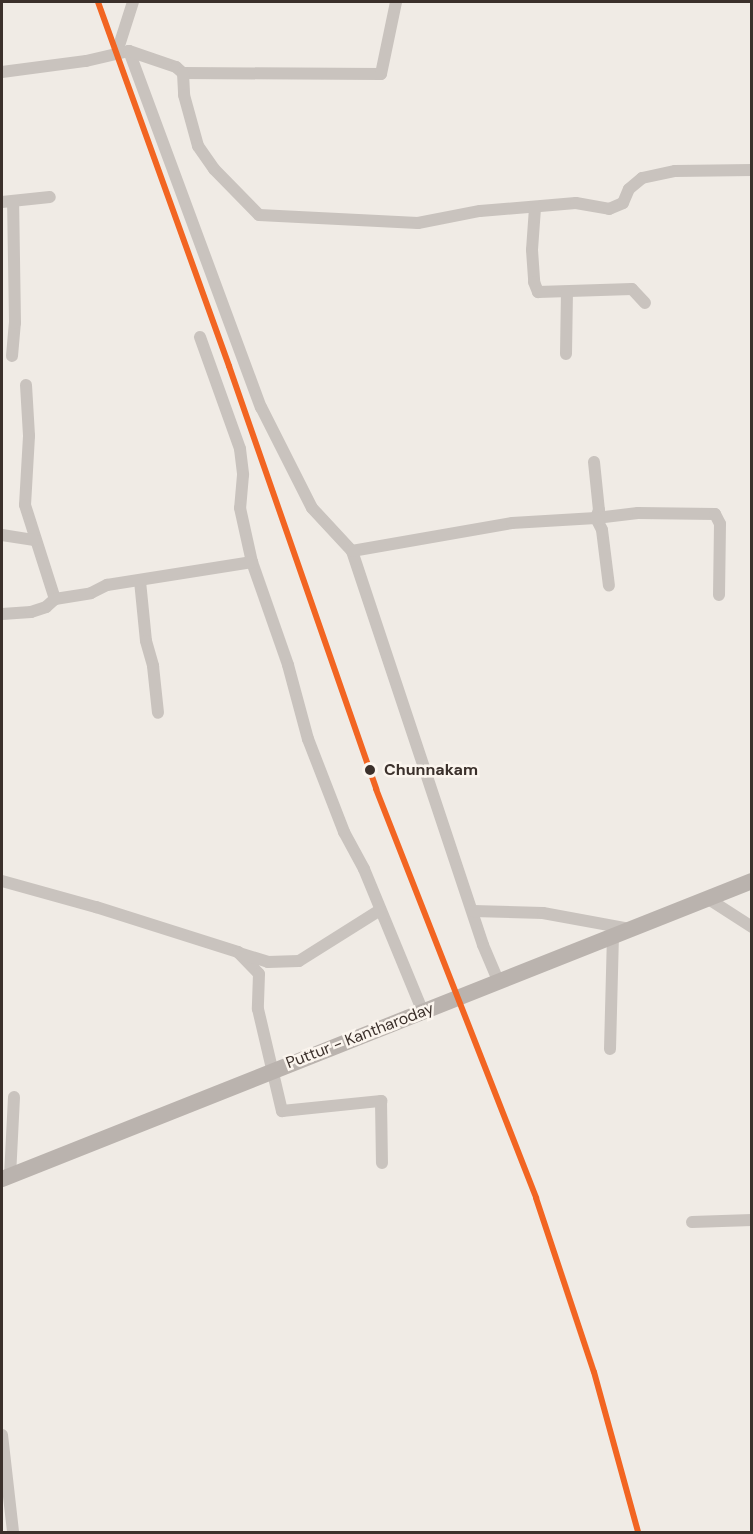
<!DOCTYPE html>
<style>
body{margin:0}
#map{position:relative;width:753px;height:1534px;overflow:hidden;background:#f0ebe5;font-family:"DM Sans",sans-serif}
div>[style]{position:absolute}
.street>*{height:12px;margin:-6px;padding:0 6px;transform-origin:6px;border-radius:6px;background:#c9c3be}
.secondary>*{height:16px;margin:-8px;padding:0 8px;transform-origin:8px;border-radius:8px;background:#bab3ae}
.rail-1>*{height:6px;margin:-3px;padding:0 3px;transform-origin:3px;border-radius:3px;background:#f26522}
.dots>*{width:16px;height:16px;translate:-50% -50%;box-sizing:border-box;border:3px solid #fbf5ee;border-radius:50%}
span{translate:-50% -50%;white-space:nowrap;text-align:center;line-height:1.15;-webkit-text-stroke:5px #fbf5ee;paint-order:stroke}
.stop-label{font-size:16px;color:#3b302b;font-weight:700}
.left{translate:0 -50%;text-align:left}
.street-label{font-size:16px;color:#3b302b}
.frame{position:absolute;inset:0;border:3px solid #3b302b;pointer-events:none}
</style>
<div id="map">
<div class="street">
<i style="left:129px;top:51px;width:380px;rotate:69.7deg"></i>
<i style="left:261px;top:407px;width:113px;rotate:63.2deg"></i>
<i style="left:312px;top:508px;width:59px;rotate:47.1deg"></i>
<i style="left:352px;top:551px;width:415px;rotate:71.6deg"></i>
<i style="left:483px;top:945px;width:38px;rotate:67deg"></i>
<i style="left:117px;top:52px;width:52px;rotate:-72.3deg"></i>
<i style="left:2px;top:72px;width:85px;rotate:-7.5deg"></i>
<i style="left:86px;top:61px;width:44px;rotate:-13.1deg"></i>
<i style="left:129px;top:51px;width:50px;rotate:18.8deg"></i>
<i style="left:176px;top:67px;width:9px;rotate:41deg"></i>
<i style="left:183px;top:73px;width:198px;rotate:0.3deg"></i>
<i style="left:381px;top:74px;width:74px;rotate:-78.2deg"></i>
<i style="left:183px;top:73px;width:22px;rotate:87deg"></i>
<i style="left:184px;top:95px;width:53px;rotate:74.6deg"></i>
<i style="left:198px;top:146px;width:28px;rotate:55deg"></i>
<i style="left:214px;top:169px;width:64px;rotate:45.6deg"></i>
<i style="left:259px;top:215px;width:159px;rotate:2.9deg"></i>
<i style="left:418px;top:223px;width:63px;rotate:-11deg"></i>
<i style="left:480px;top:211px;width:96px;rotate:-4.8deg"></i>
<i style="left:576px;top:203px;width:34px;rotate:10deg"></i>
<i style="left:609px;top:209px;width:15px;rotate:-23deg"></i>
<i style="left:623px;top:203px;width:15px;rotate:-67deg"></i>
<i style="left:629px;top:189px;width:17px;rotate:-40deg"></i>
<i style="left:642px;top:178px;width:34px;rotate:-12deg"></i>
<i style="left:675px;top:171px;width:77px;rotate:-0.7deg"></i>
<i style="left:2px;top:202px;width:48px;rotate:-5.9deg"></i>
<i style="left:535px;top:208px;width:42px;rotate:94.1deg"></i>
<i style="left:532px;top:250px;width:32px;rotate:86deg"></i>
<i style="left:534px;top:282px;width:11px;rotate:68deg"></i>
<i style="left:538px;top:292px;width:94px;rotate:-1.8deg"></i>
<i style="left:632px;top:289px;width:19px;rotate:47deg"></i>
<i style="left:200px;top:337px;width:119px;rotate:70.3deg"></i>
<i style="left:240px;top:449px;width:26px;rotate:83deg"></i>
<i style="left:243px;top:475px;width:33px;rotate:95deg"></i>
<i style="left:240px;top:508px;width:55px;rotate:77.5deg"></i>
<i style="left:252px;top:562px;width:109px;rotate:70.7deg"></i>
<i style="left:288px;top:665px;width:77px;rotate:74.9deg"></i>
<i style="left:308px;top:739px;width:100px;rotate:68.8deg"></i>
<i style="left:344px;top:832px;width:42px;rotate:61.6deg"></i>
<i style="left:364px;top:869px;width:155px;rotate:67.6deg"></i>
<i style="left:566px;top:354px;width:62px;rotate:-89.1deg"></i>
<i style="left:12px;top:356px;width:33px;rotate:-85deg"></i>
<i style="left:15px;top:323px;width:121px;rotate:-90.9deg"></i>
<i style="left:26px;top:385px;width:51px;rotate:86.6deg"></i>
<i style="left:29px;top:436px;width:69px;rotate:93.3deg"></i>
<i style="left:25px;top:505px;width:99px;rotate:72.3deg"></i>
<i style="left:594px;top:462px;width:48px;rotate:84.1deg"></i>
<i style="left:599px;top:510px;width:9px;rotate:111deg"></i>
<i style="left:596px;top:518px;width:42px;rotate:-6.8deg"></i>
<i style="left:638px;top:513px;width:77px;rotate:0.7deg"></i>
<i style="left:715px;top:514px;width:11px;rotate:63deg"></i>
<i style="left:720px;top:524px;width:71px;rotate:90.8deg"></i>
<i style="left:2px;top:535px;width:33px;rotate:9deg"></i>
<i style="left:352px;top:551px;width:162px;rotate:-9.9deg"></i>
<i style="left:512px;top:523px;width:84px;rotate:-3.4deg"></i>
<i style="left:596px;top:518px;width:13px;rotate:63deg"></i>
<i style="left:602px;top:530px;width:56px;rotate:82.9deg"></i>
<i style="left:140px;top:581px;width:60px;rotate:84.3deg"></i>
<i style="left:146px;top:641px;width:26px;rotate:74deg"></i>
<i style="left:153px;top:666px;width:47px;rotate:83.9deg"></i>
<i style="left:2px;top:614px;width:29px;rotate:-4deg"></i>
<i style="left:31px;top:612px;width:16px;rotate:-18deg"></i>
<i style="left:46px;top:607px;width:12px;rotate:-42deg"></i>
<i style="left:55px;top:599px;width:36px;rotate:-9deg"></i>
<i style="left:91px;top:593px;width:18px;rotate:-27deg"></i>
<i style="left:107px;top:585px;width:147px;rotate:-9deg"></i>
<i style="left:2px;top:881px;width:98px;rotate:15.5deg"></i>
<i style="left:96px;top:907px;width:149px;rotate:17.6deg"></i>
<i style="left:238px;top:952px;width:30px;rotate:46deg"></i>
<i style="left:259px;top:974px;width:35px;rotate:92deg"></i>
<i style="left:258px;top:1009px;width:105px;rotate:76.8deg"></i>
<i style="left:282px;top:1111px;width:100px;rotate:-5.8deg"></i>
<i style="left:381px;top:1101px;width:62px;rotate:89.1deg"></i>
<i style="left:707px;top:898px;width:54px;rotate:32.8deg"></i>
<i style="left:473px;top:911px;width:70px;rotate:1.6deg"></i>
<i style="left:543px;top:913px;width:88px;rotate:10.4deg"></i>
<i style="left:239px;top:953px;width:30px;rotate:17deg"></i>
<i style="left:268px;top:962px;width:31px;rotate:-2deg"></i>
<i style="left:299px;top:961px;width:96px;rotate:-32.2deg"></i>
<i style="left:610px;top:1049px;width:114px;rotate:-88.5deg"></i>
<i style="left:10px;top:1176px;width:79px;rotate:-87.1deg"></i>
<i style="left:692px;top:1222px;width:60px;rotate:-1.9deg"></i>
<i style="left:2px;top:1435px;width:98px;rotate:83.5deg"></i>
</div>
<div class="secondary">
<i style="left:2px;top:1179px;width:807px;rotate:-21.67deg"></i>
</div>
<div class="rail-1">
<i style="left:98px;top:2px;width:387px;rotate:70.2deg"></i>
<i style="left:229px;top:366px;width:448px;rotate:70.8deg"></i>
<i style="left:376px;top:789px;width:439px;rotate:68.6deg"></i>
<i style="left:536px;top:1198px;width:183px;rotate:71.6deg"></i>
<i style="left:594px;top:1372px;width:166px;rotate:74.6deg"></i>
</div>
<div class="dots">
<i style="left:370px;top:770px;background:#3b302b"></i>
</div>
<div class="stop-label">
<span class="left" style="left:384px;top:770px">Chunnakam</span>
</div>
<div class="street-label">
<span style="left:360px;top:1036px;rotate:-21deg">Puttur - Kantharoday</span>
</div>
<div class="frame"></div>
</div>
